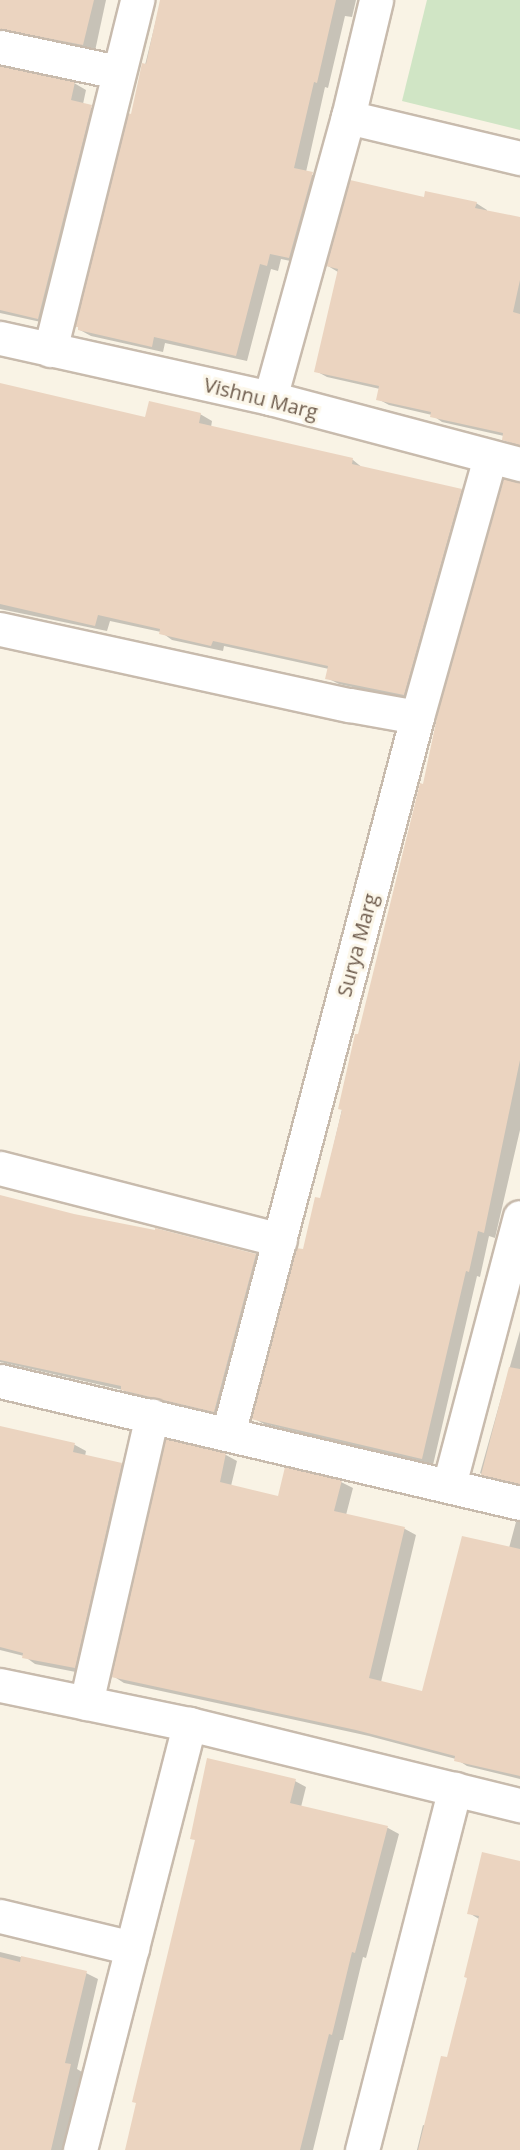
<!DOCTYPE html>
<style>
body{margin:0}
#map{position:relative;width:520px;height:2150px;overflow:hidden;background:#f9f3e5;font-family:"Open Sans",sans-serif}
div>[style]{position:absolute}
.green>*{inset:0;background:#d0e5c5}
.shadow>*{inset:0;background:#0003}
.building>*{inset:0;background:#ebd4c0}
.roads{filter:drop-shadow(2px 0 #c8bbad) drop-shadow(-2px 0 #c8bbad) drop-shadow(0 2px #c8bbad) drop-shadow(0 -2px #c8bbad)}
.minor>*{height:33px;margin:-16.5px;padding:0 16.5px;transform-origin:16.5px;border-radius:16.5px;background:#fff}
span{translate:-50% -50%;white-space:nowrap;text-align:center;line-height:1.15;-webkit-text-stroke:6px #fcf7ea;paint-order:stroke}
.street-label{font-size:20px;color:#6e5c4d}
</style>
<div id="map">
<div class="green">
<i style="clip-path:polygon(427px 0,520px 0,520px 130px,402px 101px)"></i>
</div>
<div class="shadow">
<i style="clip-path:polygon(0 0,106px 0,95px 51px,0 39px)"></i>
<i style="clip-path:polygon(161px 0,356px 0,352px 17px,345px 16px,328px 88px,325px 87px,306px 172px,324px 180px,300px 263px,281px 259px,278px 271px,271px 269px,247px 361px,165px 343px,163px 352px,91px 336px,80px 330px)"></i>
<i style="clip-path:polygon(0 68px,74px 83px,86px 90px,83px 104px,103px 113px,50px 324px,0 313px)"></i>
<i style="clip-path:polygon(425px 199px,476px 203px,487px 210px,487px 212px,520px 220px,520px 447px,503px 439px,504px 436px,442px 422px,432px 415px,389px 405px,378px 399px,380px 389px,327px 377px,316px 371px,338px 272px,328px 266px)"></i>
<i style="clip-path:polygon(0 384px,146px 419px,200px 414px,212px 421px,211px 427px,353px 460px,364px 469px,461px 490px,473px 497px,415px 701px,339px 684px,327px 678px,329px 669px,224px 646px,223px 651px,172px 640px,161px 632px,110px 621px,107px 631px,0 609px)"></i>
<i style="clip-path:polygon(520px 483px,520px 1130px,495px 1238px,489px 1236px,480px 1277px,477px 1276px,433px 1465px,264px 1424px,253px 1418px,321px 1200px,359px 1036px,425px 786px)"></i>
<i style="clip-path:polygon(0 1196px,74px 1215px,256px 1255px,267px 1262px,226px 1418px,134px 1396px,123px 1390px,0 1362px)"></i>
<i style="clip-path:polygon(520px 1331px,520px 1488px,491px 1480px,480px 1473px)"></i>
<i style="clip-path:polygon(23px 1432px,75px 1445px,86px 1451px,85px 1456px,121px 1464px,133px 1471px,86px 1674px,35px 1664px,24px 1656px,0 1650px,0 1436px)"></i>
<i style="clip-path:polygon(167px 1441px,226px 1455px,237px 1461px,231px 1486px,279px 1497px,341px 1482px,353px 1488px,346px 1515px,405px 1529px,416px 1535px,381px 1682px,423px 1693px,509px 1548px,516px 1522px,520px 1522px,520px 1779px,467px 1766px,456px 1759px,369px 1736px,124px 1683px,113px 1676px)"></i>
<i style="clip-path:polygon(295px 1781px,306px 1787px,301px 1807px,388px 1828px,399px 1834px,366px 1958px,363px 1957px,343px 2040px,340px 2040px,313px 2150px,126px 2150px)"></i>
<i style="clip-path:polygon(520px 1862px,520px 2150px,417px 2150px,423px 2125px,426px 2126px,448px 2059px,468px 1978px,479px 1919px,469px 1913px)"></i>
<i style="clip-path:polygon(0 1952px,86px 1973px,98px 1979px,77px 2069px,82px 2072px,64px 2150px,0 2150px)"></i>
</div>
<div class="building">
<i style="clip-path:polygon(0 0,94px 0,83px 45px,0 29px)"></i>
<i style="clip-path:polygon(160px 0,336px 0,317px 83px,314px 82px,294px 168px,313px 172px,289px 258px,270px 254px,267px 266px,260px 264px,236px 356px,154px 337px,152px 347px,78px 330px,78px 327px,75px 327px,128px 113px,131px 114px,142px 63px,146px 64px)"></i>
<i style="clip-path:polygon(0 66px,75px 82px,71px 100px,92px 105px,38px 319px,0 310px)"></i>
<i style="clip-path:polygon(350px 180px,424px 197px,425px 191px,477px 202px,475px 208px,520px 217px,520px 280px,513px 312px,520px 314px,520px 445px,502px 440px,503px 433px,430px 417px,431px 412px,376px 400px,379px 386px,314px 372px,338px 269px,326px 266px)"></i>
<i style="clip-path:polygon(0 383px,145px 417px,149px 401px,201px 413px,199px 423px,353px 458px,352px 464px,462px 489px,404px 695px,325px 679px,328px 666px,213px 641px,211px 646px,159px 634px,160px 629px,98px 615px,95px 626px,0 604px)"></i>
<i style="clip-path:polygon(504px 479px,520px 482px,520px 1060px,484px 1233px,478px 1231px,469px 1272px,466px 1271px,422px 1459px,251px 1419px,296px 1248px,303px 1249px,315px 1197px,320px 1198px,342px 1110px,338px 1109px,355px 1034px,358px 1034px,420px 783px,423px 784px,440px 703px)"></i>
<i style="clip-path:polygon(0 1195px,74px 1214px,155px 1230px,155px 1228px,256px 1254px,214px 1412px,121px 1390px,121px 1386px,0 1360px)"></i>
<i style="clip-path:polygon(509px 1367px,520px 1369px,520px 1484px,481px 1475px)"></i>
<i style="clip-path:polygon(0 1426px,75px 1443px,73px 1452px,122px 1463px,75px 1668px,22px 1658px,23px 1653px,0 1647px)"></i>
<i style="clip-path:polygon(166px 1439px,226px 1453px,220px 1482px,278px 1496px,285px 1467px,342px 1480px,334px 1511px,405px 1527px,369px 1678px,422px 1691px,462px 1536px,520px 1549px,520px 1776px,454px 1761px,455px 1756px,356px 1730px,111px 1677px)"></i>
<i style="clip-path:polygon(207px 1758px,296px 1779px,290px 1803px,388px 1826px,355px 1953px,352px 1952px,332px 2035px,329px 2034px,300px 2150px,125px 2150px,136px 2103px,132px 2102px,195px 1840px,190px 1839px)"></i>
<i style="clip-path:polygon(482px 1852px,520px 1861px,520px 2150px,418px 2150px,441px 2056px,447px 2057px,467px 1978px,464px 1977px,479px 1916px,467px 1914px)"></i>
<i style="clip-path:polygon(21px 1956px,87px 1971px,65px 2063px,71px 2064px,51px 2150px,0 2150px,0 1957px,20px 1962px)"></i>
</div>
<div class="roads">
<div class="minor">
<i style="left:0;top:47px;width:121px;rotate:12deg"></i>
<i style="left:348px;top:117px;width:120px;rotate:-76.5deg"></i>
<i style="left:0;top:338px;width:277px;rotate:12.5deg"></i>
<i style="left:270px;top:398px;width:259px;rotate:14.8deg"></i>
<i style="left:50px;top:350px;width:361px;rotate:-76deg"></i>
<i style="left:270px;top:398px;width:292px;rotate:-74.5deg"></i>
<i style="left:348px;top:117px;width:177px;rotate:13.4deg"></i>
<i style="left:0;top:629px;width:358px;rotate:12.3deg"></i>
<i style="left:350px;top:705px;width:68px;rotate:10.2deg"></i>
<i style="left:0;top:1168px;width:289px;rotate:14.4deg"></i>
<i style="left:0;top:1381px;width:534px;rotate:13.2deg"></i>
<i style="left:228px;top:1434px;width:741px;rotate:-75.23deg"></i>
<i style="left:417px;top:717px;width:269px;rotate:-74.3deg"></i>
<i style="left:449px;top:1485px;width:277px;rotate:-75.2deg"></i>
<i style="left:0;top:1685px;width:193px;rotate:11.7deg"></i>
<i style="left:189px;top:1724px;width:341px;rotate:13.8deg"></i>
<i style="left:86px;top:1703px;width:295px;rotate:-77.1deg"></i>
<i style="left:0;top:1916px;width:136px;rotate:13.6deg"></i>
<i style="left:80px;top:2150px;width:440px;rotate:-75.6deg"></i>
<i style="left:362px;top:2150px;width:373px;rotate:-75.6deg"></i>
</div>
</div>
<div class="street-label">
<span style="left:261px;top:398px;rotate:14deg">Vishnu Marg</span>
<span style="left:357px;top:945px;rotate:-75deg">Surya Marg</span>
</div>
</div>
